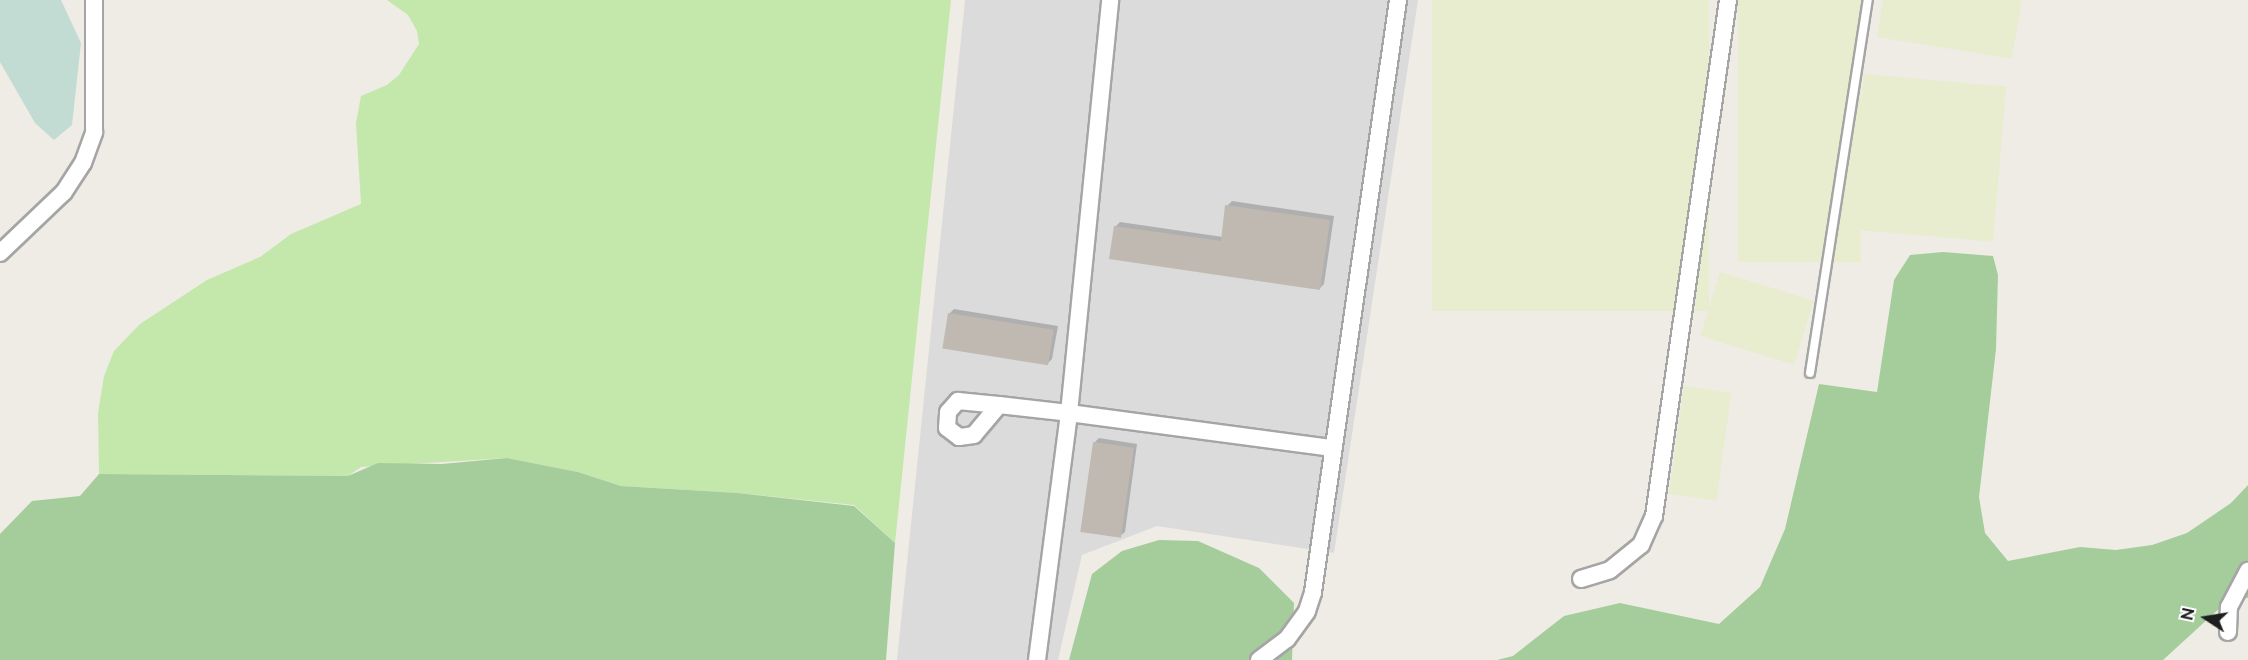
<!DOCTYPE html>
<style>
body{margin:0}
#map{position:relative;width:2248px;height:660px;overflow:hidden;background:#efece5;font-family:Raleway,sans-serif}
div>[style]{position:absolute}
.residential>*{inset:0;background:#dcdbdb}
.farmland>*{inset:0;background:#e8edd0;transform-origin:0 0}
.grass>*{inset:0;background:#c4e7ac}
.forest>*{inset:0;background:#a5cd9b}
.wetland>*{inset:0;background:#c2dcd3}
.shadow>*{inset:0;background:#0003}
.building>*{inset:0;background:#bfb9b1;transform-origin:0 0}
.roads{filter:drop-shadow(2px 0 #a5a5a5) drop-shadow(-2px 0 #a5a5a5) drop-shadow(0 2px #a5a5a5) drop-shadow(0 -2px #a5a5a5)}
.lane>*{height:8px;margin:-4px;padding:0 4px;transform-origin:4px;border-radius:4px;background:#fff}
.street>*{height:16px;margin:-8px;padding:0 8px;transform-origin:8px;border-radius:8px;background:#fff}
span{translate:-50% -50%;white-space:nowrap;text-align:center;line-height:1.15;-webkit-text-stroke:5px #fff;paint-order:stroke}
.north{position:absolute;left:2176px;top:588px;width:60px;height:60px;-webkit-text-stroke:4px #fff;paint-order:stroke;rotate:282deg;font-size:16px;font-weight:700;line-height:24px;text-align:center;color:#1e1e1e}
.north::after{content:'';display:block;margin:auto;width:21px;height:27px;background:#1e1e1e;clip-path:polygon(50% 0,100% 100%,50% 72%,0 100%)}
</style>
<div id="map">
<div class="residential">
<i style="clip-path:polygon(965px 0,1418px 0,1334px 553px,1157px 526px,1082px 555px,1058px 660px,897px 660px)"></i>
</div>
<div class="farmland">
<i style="left:1432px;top:0;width:277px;height:311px"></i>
<i style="left:1738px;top:0;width:123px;height:262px"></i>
<i style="clip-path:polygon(1883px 0,2022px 0,2012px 59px,1877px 37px)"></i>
<i style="left:1864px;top:74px;width:143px;height:156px;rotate:5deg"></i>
<i style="left:1720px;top:272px;width:98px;height:67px;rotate:17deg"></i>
<i style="left:1684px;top:386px;width:48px;height:109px;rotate:8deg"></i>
</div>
<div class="grass">
<i style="clip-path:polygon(387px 0,951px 0,895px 543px,854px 505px,738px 493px,621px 486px,578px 472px,507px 458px,361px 467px,348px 476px,99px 474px,98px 413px,104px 376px,114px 351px,140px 324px,207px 280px,260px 257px,291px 234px,361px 204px,356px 123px,361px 96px,387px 85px,399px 75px,419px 44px,417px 31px,408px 15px)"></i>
</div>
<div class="forest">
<i style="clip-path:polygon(1943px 252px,1993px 256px,1998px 275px,1996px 349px,1979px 497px,1985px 533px,2008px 561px,2080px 547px,2116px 550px,2152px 545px,2187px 533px,2231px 503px,2248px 485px,2248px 598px,2233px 596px,2163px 660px,1497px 660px,1513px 656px,1564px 616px,1620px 603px,1719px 624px,1760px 587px,1785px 529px,1819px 384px,1877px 392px,1894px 280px,1910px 255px)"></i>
<i style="clip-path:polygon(507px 458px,578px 472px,621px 486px,738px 493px,854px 506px,895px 543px,886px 660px,0 660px,0 534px,32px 501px,80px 496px,99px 474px,348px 476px,378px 463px,442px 464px)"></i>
<i style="clip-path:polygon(1159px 540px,1198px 541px,1259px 568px,1294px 603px,1292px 660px,1069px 660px,1092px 574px,1122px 551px)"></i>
</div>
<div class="wetland">
<i style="clip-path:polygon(0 0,61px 0,81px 43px,72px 125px,54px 140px,35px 123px,0 62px)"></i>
</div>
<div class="shadow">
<i style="clip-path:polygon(1232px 201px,1334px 216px,1324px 284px,1319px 289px,1115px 227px,1120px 222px,1223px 237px,1227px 206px)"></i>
<i style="clip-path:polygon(954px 309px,1058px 326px,1052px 359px,1047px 364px,949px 314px)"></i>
<i style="clip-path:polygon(1099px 438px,1137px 444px,1125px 532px,1120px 536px,1094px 443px)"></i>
</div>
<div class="building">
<i style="clip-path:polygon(1225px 205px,1330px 220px,1320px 290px,1109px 259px,1114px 226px,1221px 241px)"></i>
<i style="left:948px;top:313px;width:107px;height:36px;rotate:9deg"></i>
<i style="left:1093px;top:442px;width:41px;height:91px;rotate:8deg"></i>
</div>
<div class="roads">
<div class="lane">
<i style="left:1810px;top:373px;width:377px;rotate:-81.2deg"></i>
</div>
<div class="street">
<i style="left:0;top:253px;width:88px;rotate:-43.6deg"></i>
<i style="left:64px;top:192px;width:35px;rotate:-57deg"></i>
<i style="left:83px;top:163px;width:33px;rotate:-70deg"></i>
<i style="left:94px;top:132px;width:132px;rotate:-90deg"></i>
<i style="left:999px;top:405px;width:39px;rotate:130deg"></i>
<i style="left:974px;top:435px;width:15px;rotate:172deg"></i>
<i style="left:959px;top:437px;width:15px;rotate:-143deg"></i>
<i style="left:947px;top:428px;width:16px;rotate:-86deg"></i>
<i style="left:948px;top:412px;width:15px;rotate:-48deg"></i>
<i style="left:958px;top:401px;width:41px;rotate:5.6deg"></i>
<i style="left:999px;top:405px;width:70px;rotate:6.5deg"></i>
<i style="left:1069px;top:413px;width:266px;rotate:7.6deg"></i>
<i style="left:1581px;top:579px;width:30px;rotate:-17deg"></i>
<i style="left:1610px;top:570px;width:40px;rotate:-39deg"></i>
<i style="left:1641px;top:545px;width:32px;rotate:-66deg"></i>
<i style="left:1654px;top:516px;width:521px;rotate:-81.84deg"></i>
<i style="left:2228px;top:632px;width:25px;rotate:-88deg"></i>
<i style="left:2229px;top:607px;width:41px;rotate:-62.2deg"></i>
<i style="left:1037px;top:660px;width:249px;rotate:-82.6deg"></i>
<i style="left:1069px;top:413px;width:415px;rotate:-84.3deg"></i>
<i style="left:1259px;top:660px;width:35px;rotate:-37deg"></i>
<i style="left:1287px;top:639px;width:34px;rotate:-54deg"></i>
<i style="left:1307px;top:611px;width:20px;rotate:-72deg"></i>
<i style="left:1313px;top:592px;width:598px;rotate:-81.83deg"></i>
</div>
</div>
<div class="north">N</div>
</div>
